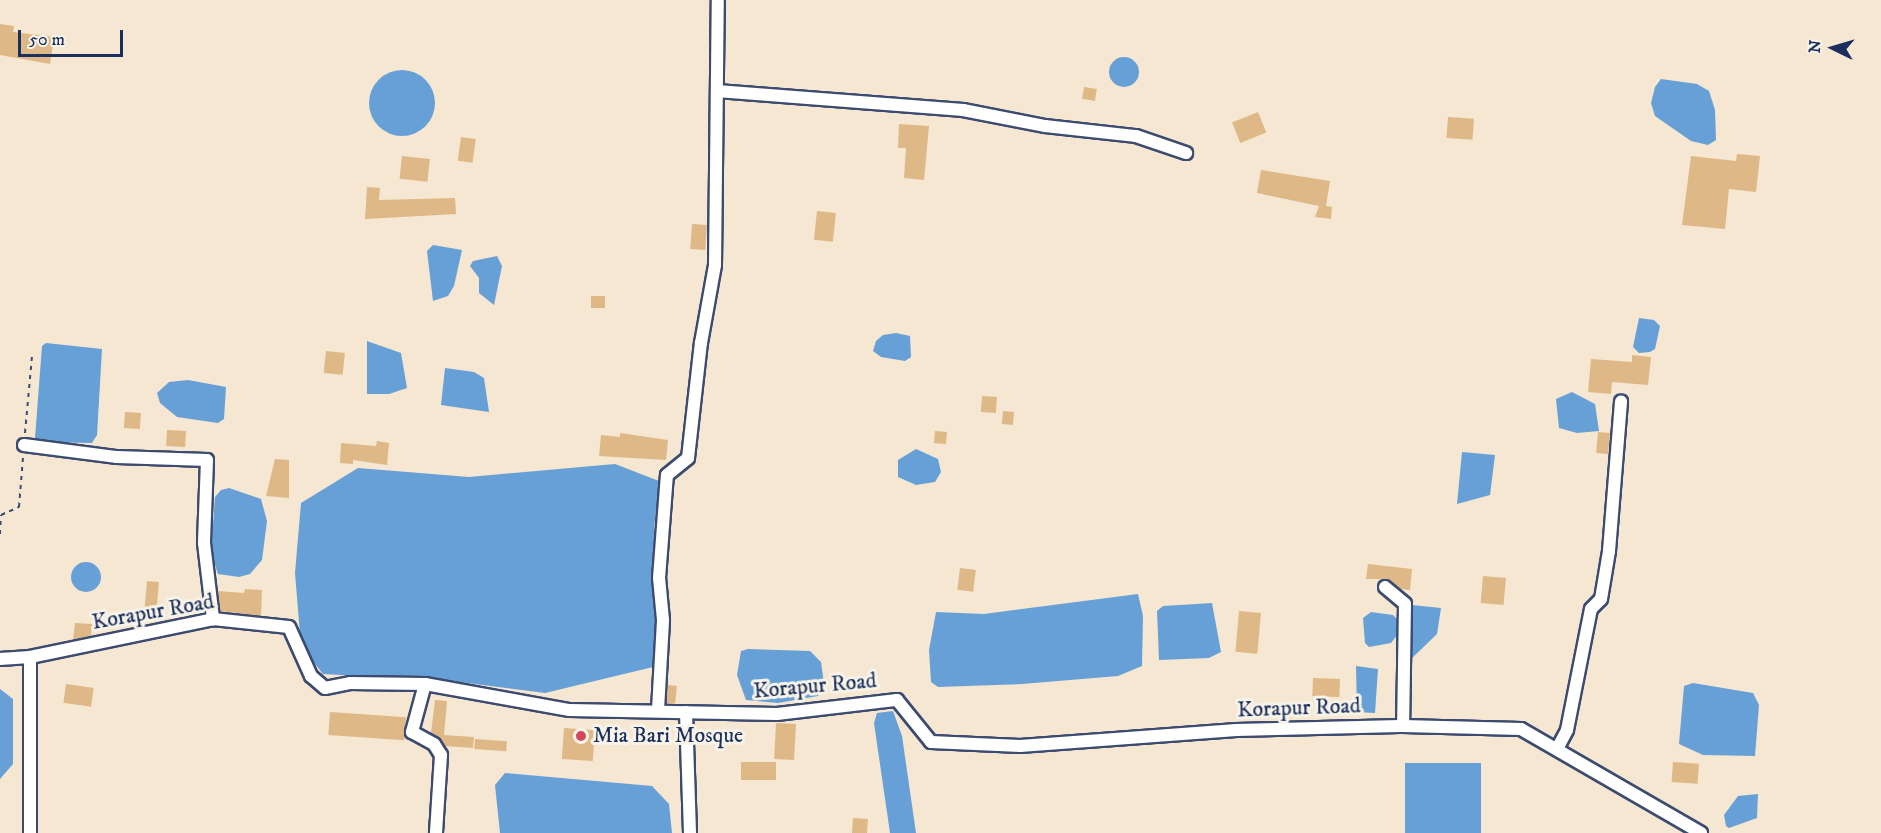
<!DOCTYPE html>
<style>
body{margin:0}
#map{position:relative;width:1881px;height:833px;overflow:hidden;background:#f5e7d2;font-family:"IM FELL DW Pica",serif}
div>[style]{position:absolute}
.water>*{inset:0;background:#67a0d6;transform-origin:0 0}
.round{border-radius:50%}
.building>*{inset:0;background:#deb886;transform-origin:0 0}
.path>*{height:2px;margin-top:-1px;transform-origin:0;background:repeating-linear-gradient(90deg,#3c4b6f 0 4.5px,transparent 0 9px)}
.roads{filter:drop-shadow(2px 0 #3c4b6f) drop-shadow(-2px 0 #3c4b6f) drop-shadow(0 2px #3c4b6f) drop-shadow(0 -2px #3c4b6f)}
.minor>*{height:12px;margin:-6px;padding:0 6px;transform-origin:6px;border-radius:6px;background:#fff}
.dots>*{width:16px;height:16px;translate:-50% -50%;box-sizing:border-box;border:3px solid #f7f3e8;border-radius:50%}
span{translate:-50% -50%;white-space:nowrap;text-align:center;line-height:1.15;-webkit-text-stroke:6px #f7f3e8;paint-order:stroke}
.street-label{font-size:22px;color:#1b2f5e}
.poi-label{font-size:22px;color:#1b2f5e}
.left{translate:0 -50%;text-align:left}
.north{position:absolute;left:1803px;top:18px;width:60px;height:60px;-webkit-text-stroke:4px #f7f3e8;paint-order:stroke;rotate:275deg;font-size:16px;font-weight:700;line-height:24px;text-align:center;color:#1b2f5e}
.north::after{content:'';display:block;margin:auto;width:21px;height:27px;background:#1b2f5e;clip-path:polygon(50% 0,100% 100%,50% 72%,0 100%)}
.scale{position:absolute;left:18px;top:30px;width:105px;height:27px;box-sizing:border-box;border:3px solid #1b2f5e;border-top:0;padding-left:8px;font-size:18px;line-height:21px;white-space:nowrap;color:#1b2f5e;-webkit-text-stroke:4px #f7f3e8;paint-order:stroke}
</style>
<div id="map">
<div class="water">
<i class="round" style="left:1109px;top:57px;width:30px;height:30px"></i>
<i class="round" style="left:369px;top:70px;width:66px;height:66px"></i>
<i style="clip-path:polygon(1661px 79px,1697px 84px,1709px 91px,1715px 110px,1716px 140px,1708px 145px,1691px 141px,1655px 116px,1651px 103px,1655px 87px)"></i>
<i style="clip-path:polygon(433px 245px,462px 250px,454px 286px,448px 296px,433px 301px,427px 251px)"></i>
<i style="clip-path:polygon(497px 256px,502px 266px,494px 305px,479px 293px,479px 278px,470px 266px,473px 261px)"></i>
<i style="clip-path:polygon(1639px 318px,1654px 320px,1660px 326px,1655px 349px,1650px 352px,1639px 353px,1633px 347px)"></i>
<i style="clip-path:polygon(896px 333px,910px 336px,911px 357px,905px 361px,881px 357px,873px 351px,876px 341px,883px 335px)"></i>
<i style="clip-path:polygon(367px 341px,401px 353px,407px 388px,389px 394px,367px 394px)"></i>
<i style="clip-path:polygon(46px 343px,102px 349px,97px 435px,92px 443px,39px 442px,35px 438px,42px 346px)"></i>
<i style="clip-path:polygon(445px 368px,474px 372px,484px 378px,489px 412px,441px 405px)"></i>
<i style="clip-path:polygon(188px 380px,226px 387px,224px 419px,218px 423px,177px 417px,160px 403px,157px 393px,169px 382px)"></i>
<i style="clip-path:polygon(1572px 392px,1595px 404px,1599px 431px,1577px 433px,1559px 428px,1556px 399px)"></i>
<i style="clip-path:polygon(916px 449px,938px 459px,941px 472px,935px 482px,916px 485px,898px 477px,898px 460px)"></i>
<i style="clip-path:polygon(1462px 452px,1495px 455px,1490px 495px,1457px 504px)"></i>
<i style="clip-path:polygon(615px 464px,659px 481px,654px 530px,657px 621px,653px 667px,545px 693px,452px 681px,323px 674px,301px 646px,295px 573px,301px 503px,358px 468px,469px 477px)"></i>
<i style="clip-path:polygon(229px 488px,261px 499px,267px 521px,262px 560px,250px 574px,239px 577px,218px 574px,211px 553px,215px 497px,221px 490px)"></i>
<i class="round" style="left:71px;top:562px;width:30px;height:30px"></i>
<i style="clip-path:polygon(1138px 594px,1143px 616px,1142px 666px,1118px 676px,1022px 684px,938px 687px,931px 682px,929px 650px,936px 612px,984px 614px)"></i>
<i style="clip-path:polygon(1212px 603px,1221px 652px,1209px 658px,1159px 660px,1157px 611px,1163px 606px)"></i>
<i style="clip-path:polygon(1412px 605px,1441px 608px,1437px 634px,1411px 659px)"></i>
<i style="clip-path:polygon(1371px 612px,1393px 615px,1397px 619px,1398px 634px,1391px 643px,1369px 647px,1365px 643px,1363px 618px)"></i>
<i style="clip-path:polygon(748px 649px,810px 651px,821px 662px,824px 684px,818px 696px,778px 703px,746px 700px,737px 675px,741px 651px)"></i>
<i style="clip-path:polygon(1356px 666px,1378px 669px,1375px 713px,1357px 712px)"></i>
<i style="clip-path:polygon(1693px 683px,1753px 693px,1759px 705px,1755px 756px,1703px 755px,1679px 744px,1684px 686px)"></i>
<i style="clip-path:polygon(0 689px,13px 699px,13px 764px,0 779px)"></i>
<i style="clip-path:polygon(893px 711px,902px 736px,916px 833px,890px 833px,874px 723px,877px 713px)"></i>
<i style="left:1405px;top:763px;width:76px;height:70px"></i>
<i style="clip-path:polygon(505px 773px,652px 786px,669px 804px,672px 833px,500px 833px,495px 785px)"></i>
<i style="clip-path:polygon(1758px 794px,1757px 818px,1729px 828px,1726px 826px,1724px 815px,1738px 796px)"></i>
</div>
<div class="building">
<i style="clip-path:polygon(0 24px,14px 26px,13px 32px,54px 37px,50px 64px,0 55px)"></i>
<i style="left:1084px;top:87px;width:13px;height:12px;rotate:9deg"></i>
<i style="left:1258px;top:112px;width:22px;height:28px;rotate:68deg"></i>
<i style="left:1448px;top:117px;width:26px;height:21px;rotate:4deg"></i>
<i style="clip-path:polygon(899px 124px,929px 126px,924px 180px,904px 178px,906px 148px,898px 148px)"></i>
<i style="left:461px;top:137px;width:15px;height:24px;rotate:8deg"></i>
<i style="clip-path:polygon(1737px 154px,1760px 156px,1756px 192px,1729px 189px,1725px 229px,1682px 225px,1691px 156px,1736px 161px)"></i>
<i style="left:402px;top:156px;width:28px;height:23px;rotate:6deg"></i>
<i style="clip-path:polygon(1261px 170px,1330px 181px,1326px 206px,1332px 207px,1331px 219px,1315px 217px,1319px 206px,1257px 193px)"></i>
<i style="clip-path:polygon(367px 187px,380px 188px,379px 200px,455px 198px,456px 214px,365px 219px)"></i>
<i style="left:817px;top:211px;width:19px;height:29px;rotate:6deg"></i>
<i style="left:692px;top:224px;width:15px;height:25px;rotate:4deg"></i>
<i style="left:591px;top:296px;width:14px;height:12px"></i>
<i style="left:326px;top:351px;width:19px;height:22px;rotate:6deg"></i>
<i style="clip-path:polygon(1632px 355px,1651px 357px,1648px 385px,1612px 382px,1611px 394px,1588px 392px,1591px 359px,1632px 362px)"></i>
<i style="left:982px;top:396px;width:15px;height:16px;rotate:4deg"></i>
<i style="left:1003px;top:411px;width:11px;height:13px;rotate:5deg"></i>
<i style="left:125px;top:412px;width:16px;height:16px;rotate:4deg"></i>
<i style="left:167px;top:430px;width:19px;height:16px;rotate:3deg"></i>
<i style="left:935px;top:431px;width:12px;height:12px;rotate:5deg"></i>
<i style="left:1598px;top:432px;width:12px;height:21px;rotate:5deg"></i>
<i style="clip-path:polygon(620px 433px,668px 440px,666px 460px,599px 456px,601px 435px,620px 437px)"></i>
<i style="clip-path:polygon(377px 441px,389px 443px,387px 465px,353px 460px,353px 464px,340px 463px,341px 443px,376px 446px)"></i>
<i style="clip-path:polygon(275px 459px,289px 460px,289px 498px,266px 496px)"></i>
<i style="clip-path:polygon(1368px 564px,1412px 569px,1410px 590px,1401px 589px,1387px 579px,1366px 579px)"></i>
<i style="left:960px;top:568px;width:16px;height:22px;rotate:7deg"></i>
<i style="left:1483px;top:576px;width:23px;height:27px;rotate:5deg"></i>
<i style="left:147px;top:581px;width:12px;height:31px;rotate:5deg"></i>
<i style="clip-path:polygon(245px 589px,262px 590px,261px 616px,220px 611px,218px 591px,244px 593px)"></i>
<i style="left:1239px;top:611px;width:22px;height:41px;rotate:5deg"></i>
<i style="clip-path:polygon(75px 623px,92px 624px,91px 636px,73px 640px)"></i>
<i style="left:1313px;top:678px;width:27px;height:18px;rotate:2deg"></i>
<i style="left:66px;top:684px;width:28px;height:19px;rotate:8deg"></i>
<i style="left:668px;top:685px;width:9px;height:18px;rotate:6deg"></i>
<i style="clip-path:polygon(435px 700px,447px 701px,444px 735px,474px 737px,473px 748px,445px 746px,431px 733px)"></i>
<i style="left:330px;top:712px;width:76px;height:23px;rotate:4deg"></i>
<i style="left:776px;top:723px;width:20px;height:36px;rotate:3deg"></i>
<i style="left:564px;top:728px;width:31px;height:31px;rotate:4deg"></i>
<i style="left:475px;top:739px;width:32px;height:10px;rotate:4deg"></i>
<i style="left:741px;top:762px;width:35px;height:18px"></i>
<i style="left:1673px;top:762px;width:26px;height:20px;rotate:4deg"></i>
<i style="left:853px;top:818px;width:15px;height:15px;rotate:4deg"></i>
</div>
<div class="path">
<i style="left:25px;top:433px;width:77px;rotate:-84.8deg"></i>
<i style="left:0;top:534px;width:19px;rotate:-87deg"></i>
<i style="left:1px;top:515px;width:20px;rotate:-24deg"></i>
<i style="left:19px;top:507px;width:50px;rotate:-85.4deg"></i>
</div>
<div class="roads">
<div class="minor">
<i style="left:717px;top:91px;width:247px;rotate:4.4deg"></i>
<i style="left:963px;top:110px;width:84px;rotate:11deg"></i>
<i style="left:1045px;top:126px;width:92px;rotate:6.3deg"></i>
<i style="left:1136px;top:136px;width:53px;rotate:18.8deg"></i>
<i style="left:24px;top:445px;width:94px;rotate:7.4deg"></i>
<i style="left:117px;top:457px;width:90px;rotate:1.9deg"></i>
<i style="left:207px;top:460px;width:83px;rotate:92.1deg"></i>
<i style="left:204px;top:543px;width:77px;rotate:83.2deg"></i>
<i style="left:1385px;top:587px;width:26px;rotate:40deg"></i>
<i style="left:1405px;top:604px;width:122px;rotate:90.9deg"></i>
<i style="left:0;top:659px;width:30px;rotate:-4deg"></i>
<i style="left:30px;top:657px;width:187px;rotate:-11.7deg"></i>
<i style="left:213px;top:619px;width:76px;rotate:6deg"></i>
<i style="left:289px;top:627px;width:54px;rotate:65.8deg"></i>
<i style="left:311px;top:676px;width:18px;rotate:41deg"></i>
<i style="left:325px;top:688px;width:25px;rotate:-11deg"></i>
<i style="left:350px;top:683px;width:75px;rotate:0.8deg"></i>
<i style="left:425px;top:684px;width:147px;rotate:10.2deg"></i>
<i style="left:570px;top:710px;width:207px;rotate:1.1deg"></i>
<i style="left:777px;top:714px;width:121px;rotate:-6.7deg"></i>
<i style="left:897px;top:700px;width:54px;rotate:51deg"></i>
<i style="left:931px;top:742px;width:89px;rotate:2.6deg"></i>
<i style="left:1020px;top:746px;width:217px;rotate:-4.2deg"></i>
<i style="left:1236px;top:730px;width:167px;rotate:-1.4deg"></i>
<i style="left:1403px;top:726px;width:118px;rotate:1.5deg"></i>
<i style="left:1521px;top:729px;width:208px;rotate:30deg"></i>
<i style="left:425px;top:684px;width:50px;rotate:105.2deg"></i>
<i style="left:412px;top:732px;width:25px;rotate:29deg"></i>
<i style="left:434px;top:744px;width:13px;rotate:58deg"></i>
<i style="left:441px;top:755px;width:78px;rotate:93.7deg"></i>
<i style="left:658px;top:710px;width:90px;rotate:-86.8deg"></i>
<i style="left:663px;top:620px;width:42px;rotate:-95.4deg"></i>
<i style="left:659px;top:578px;width:103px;rotate:-85.6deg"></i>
<i style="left:667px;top:475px;width:27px;rotate:-39deg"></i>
<i style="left:688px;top:458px;width:116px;rotate:-83.6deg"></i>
<i style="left:701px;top:343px;width:79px;rotate:-79.8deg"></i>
<i style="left:715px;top:265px;width:265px;rotate:-89.4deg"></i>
<i style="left:686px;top:712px;width:121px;rotate:88.1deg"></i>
<i style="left:1557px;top:749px;width:21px;rotate:-62deg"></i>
<i style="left:1567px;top:730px;width:123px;rotate:-78.8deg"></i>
<i style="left:1591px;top:609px;width:14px;rotate:-45deg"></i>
<i style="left:1601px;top:599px;width:49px;rotate:-80.5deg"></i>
<i style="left:1609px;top:551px;width:150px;rotate:-85.4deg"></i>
<i style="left:30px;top:833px;width:176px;rotate:-90deg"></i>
</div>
</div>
<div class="dots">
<i style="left:581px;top:736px;background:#d1495b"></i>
</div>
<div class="street-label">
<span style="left:153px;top:612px;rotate:-10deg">Korapur Road</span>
<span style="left:815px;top:686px;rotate:-5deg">Korapur Road</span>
<span style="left:1299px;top:708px;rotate:-2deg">Korapur Road</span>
</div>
<div class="poi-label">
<span class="left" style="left:593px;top:736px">Mia Bari Mosque</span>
</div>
<div class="north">N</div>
<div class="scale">50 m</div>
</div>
